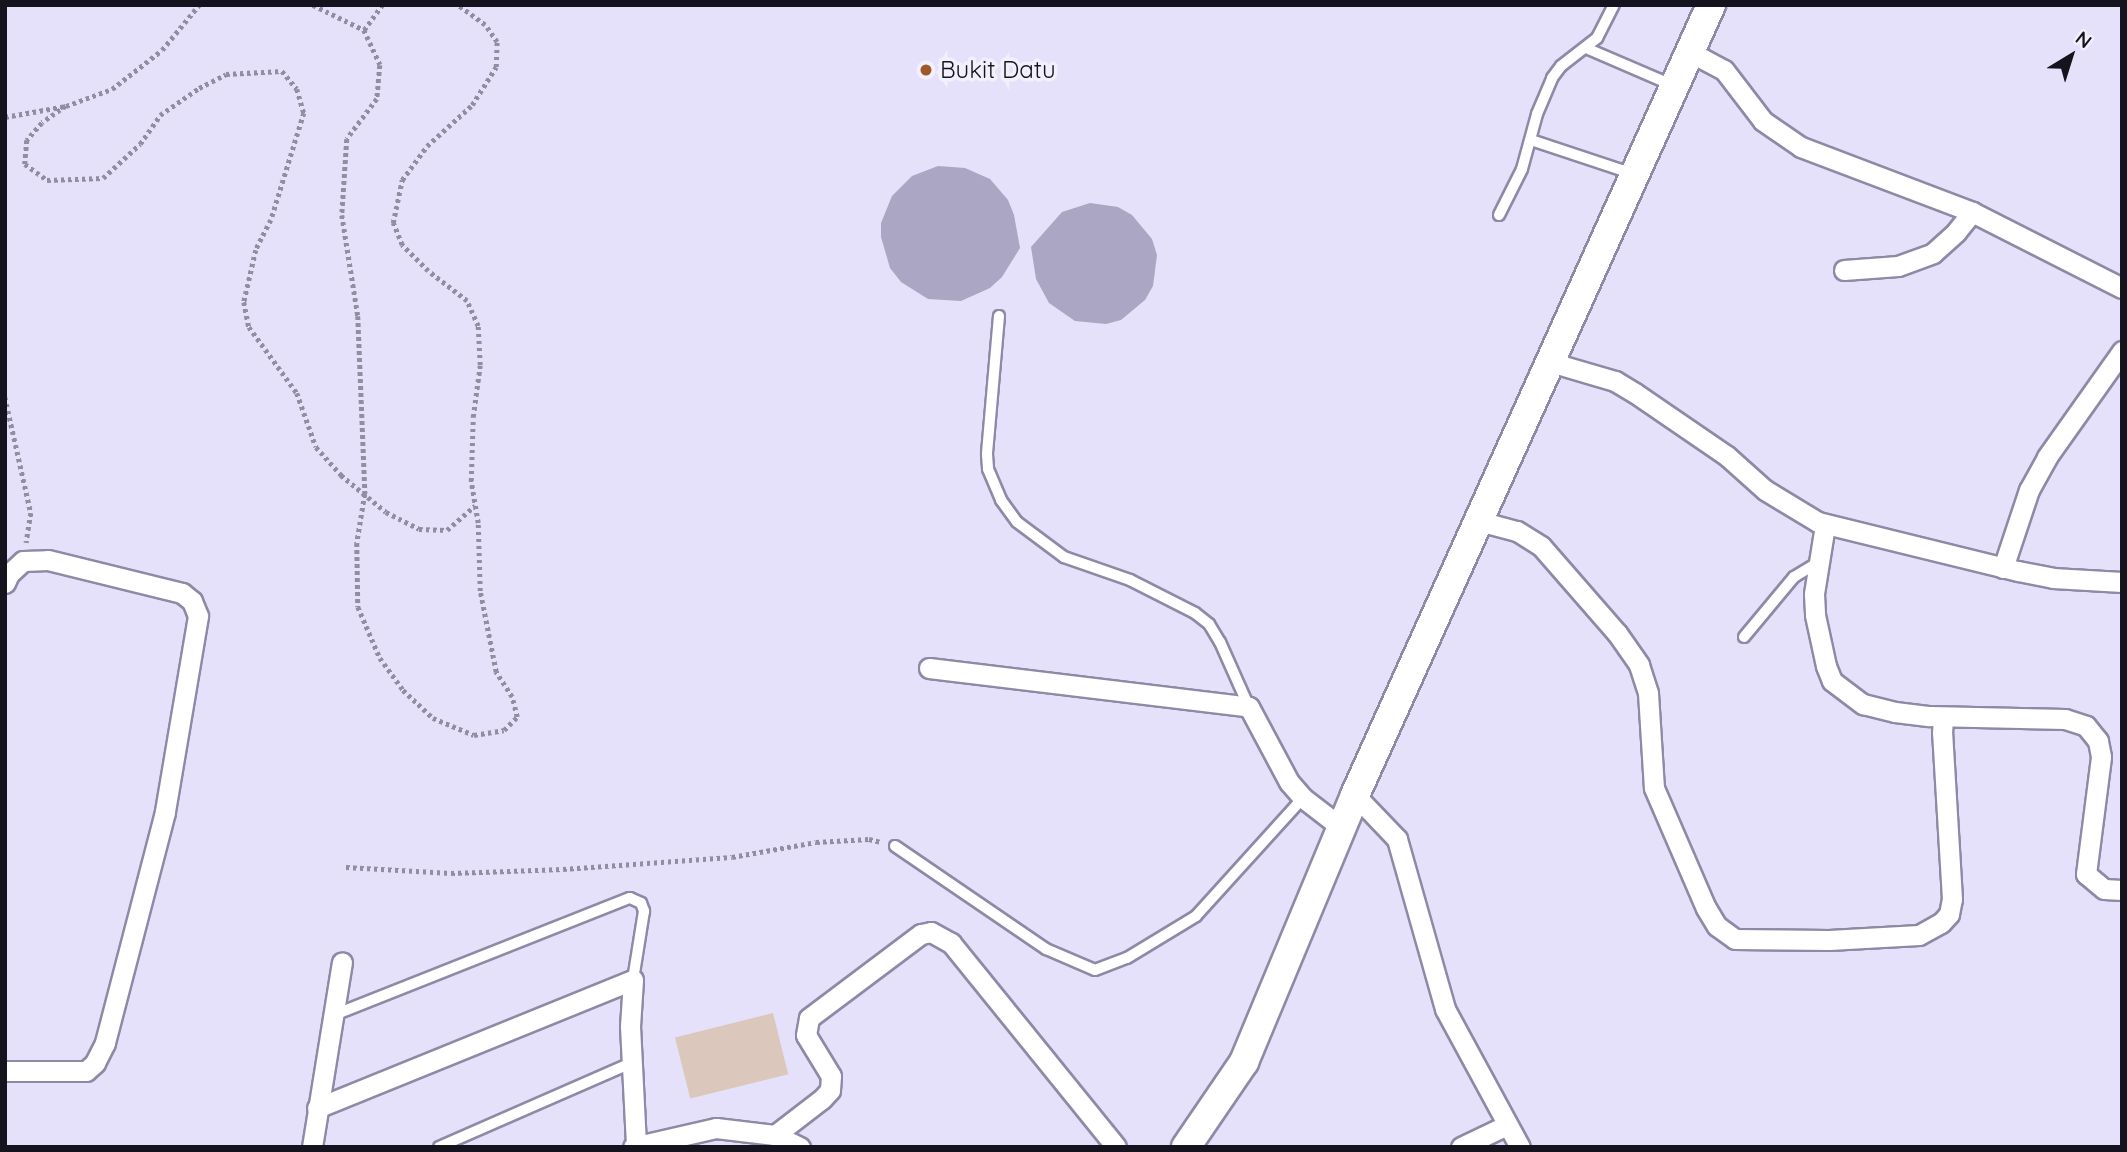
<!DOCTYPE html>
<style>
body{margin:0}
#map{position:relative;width:2127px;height:1152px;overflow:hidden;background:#e5e1fa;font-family:Quicksand,sans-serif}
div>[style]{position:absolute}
.green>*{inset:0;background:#dbc7bb;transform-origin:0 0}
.building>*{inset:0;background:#aaa6c3}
.path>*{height:4.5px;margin-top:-2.25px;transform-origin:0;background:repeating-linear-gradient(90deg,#918ea1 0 3.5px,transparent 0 7px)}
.roads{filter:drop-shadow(2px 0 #8e8aa6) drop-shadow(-2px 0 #8e8aa6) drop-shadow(0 2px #8e8aa6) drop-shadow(0 -2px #8e8aa6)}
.lane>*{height:10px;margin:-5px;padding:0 5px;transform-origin:5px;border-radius:5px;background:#fff}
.street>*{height:19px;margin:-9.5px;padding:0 9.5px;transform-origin:9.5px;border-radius:9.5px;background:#fff}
.secondary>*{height:28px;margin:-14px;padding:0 14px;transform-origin:14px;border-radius:14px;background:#fff}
.dots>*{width:19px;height:19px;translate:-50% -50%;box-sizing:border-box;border:4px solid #f2f0fd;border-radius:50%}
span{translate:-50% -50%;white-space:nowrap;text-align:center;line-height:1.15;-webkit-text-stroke:7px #f2f0fd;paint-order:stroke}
.poi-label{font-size:24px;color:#15141e}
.left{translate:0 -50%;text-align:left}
.frame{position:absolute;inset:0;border:7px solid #15141e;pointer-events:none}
.north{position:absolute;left:2036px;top:21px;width:70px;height:70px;-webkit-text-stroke:5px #f2f0fd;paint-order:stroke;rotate:38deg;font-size:19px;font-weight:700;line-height:28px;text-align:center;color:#15141e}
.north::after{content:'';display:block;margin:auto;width:24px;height:32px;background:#15141e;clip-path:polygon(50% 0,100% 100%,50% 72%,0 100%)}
</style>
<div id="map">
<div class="green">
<i style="left:773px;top:1013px;width:63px;height:101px;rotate:76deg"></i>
</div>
<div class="building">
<i style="clip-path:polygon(938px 166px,965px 168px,990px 179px,1008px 200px,1014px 215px,1020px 248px,1002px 277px,990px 288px,961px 301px,928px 299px,901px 282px,890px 268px,881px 237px,881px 223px,892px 196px,912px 176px)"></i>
<i style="clip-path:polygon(1090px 203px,1118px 207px,1132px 215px,1152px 239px,1157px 255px,1153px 286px,1145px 300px,1121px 320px,1106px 324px,1075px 321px,1049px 303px,1036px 279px,1031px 247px,1062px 212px)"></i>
</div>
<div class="path">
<i style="left:313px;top:5px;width:57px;rotate:26.1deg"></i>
<i style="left:364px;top:30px;width:38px;rotate:65deg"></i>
<i style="left:380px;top:65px;width:34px;rotate:95deg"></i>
<i style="left:377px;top:99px;width:50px;rotate:126.9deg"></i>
<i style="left:347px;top:139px;width:76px;rotate:93.8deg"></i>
<i style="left:342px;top:215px;width:102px;rotate:81deg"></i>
<i style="left:358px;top:316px;width:178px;rotate:87.7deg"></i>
<i style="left:365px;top:494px;width:50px;rotate:99.3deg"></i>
<i style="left:357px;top:543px;width:64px;rotate:89.1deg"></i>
<i style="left:358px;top:607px;width:56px;rotate:66.7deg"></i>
<i style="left:380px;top:658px;width:39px;rotate:54deg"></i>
<i style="left:403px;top:690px;width:41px;rotate:43deg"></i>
<i style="left:433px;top:718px;width:44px;rotate:22.5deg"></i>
<i style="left:474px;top:735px;width:30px;rotate:-9deg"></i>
<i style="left:504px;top:730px;width:18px;rotate:-45deg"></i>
<i style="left:517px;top:717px;width:21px;rotate:-104deg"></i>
<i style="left:512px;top:697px;width:30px;rotate:-123deg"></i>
<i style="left:496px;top:672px;width:83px;rotate:-101.2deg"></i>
<i style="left:480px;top:591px;width:68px;rotate:-91.7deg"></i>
<i style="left:478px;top:523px;width:43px;rotate:-99.5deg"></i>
<i style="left:471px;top:481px;width:64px;rotate:-88.2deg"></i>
<i style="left:473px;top:417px;width:52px;rotate:-82.3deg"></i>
<i style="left:480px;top:365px;width:39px;rotate:-93deg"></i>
<i style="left:478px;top:326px;width:27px;rotate:-114deg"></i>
<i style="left:467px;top:301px;width:49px;rotate:-142.4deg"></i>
<i style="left:428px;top:271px;width:37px;rotate:-135deg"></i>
<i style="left:402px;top:245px;width:24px;rotate:-112deg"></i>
<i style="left:393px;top:223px;width:44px;rotate:-78.2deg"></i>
<i style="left:402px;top:180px;width:42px;rotate:-53.7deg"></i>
<i style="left:427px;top:146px;width:61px;rotate:-42.3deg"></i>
<i style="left:472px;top:105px;width:45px;rotate:-57.7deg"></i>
<i style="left:496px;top:67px;width:25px;rotate:-88deg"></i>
<i style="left:497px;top:42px;width:21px;rotate:-125deg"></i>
<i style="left:485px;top:25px;width:34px;rotate:-144deg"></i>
<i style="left:364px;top:30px;width:31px;rotate:-54deg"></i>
<i style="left:66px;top:106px;width:29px;rotate:145deg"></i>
<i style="left:42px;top:123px;width:23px;rotate:131deg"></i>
<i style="left:27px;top:140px;width:24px;rotate:95deg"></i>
<i style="left:25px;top:164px;width:27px;rotate:36deg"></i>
<i style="left:47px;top:180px;width:56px;rotate:-2deg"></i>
<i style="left:103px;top:178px;width:50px;rotate:-42.6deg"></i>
<i style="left:140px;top:144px;width:35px;rotate:-55deg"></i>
<i style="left:160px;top:115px;width:47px;rotate:-34.7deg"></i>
<i style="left:199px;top:88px;width:30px;rotate:-27deg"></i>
<i style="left:226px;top:74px;width:56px;rotate:-3.1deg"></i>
<i style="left:282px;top:71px;width:23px;rotate:50deg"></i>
<i style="left:297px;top:89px;width:25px;rotate:74deg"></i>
<i style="left:304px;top:113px;width:112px;rotate:107.1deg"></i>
<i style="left:271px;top:220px;width:34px;rotate:117deg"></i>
<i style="left:256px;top:250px;width:53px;rotate:103deg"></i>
<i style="left:244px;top:302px;width:25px;rotate:79deg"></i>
<i style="left:249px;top:327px;width:82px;rotate:54deg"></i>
<i style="left:297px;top:393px;width:57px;rotate:70.6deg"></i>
<i style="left:316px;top:447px;width:38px;rotate:48deg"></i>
<i style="left:341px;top:475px;width:58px;rotate:39.4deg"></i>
<i style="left:386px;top:512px;width:37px;rotate:27deg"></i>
<i style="left:419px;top:529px;width:28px;rotate:2deg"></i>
<i style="left:447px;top:530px;width:37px;rotate:-41deg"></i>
<i style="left:5px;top:117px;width:62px;rotate:-10.2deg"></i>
<i style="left:66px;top:106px;width:49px;rotate:-20.3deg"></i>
<i style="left:112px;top:89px;width:63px;rotate:-38deg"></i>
<i style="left:162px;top:50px;width:58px;rotate:-50.6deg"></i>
<i style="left:5px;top:397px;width:119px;rotate:77.4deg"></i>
<i style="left:31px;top:513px;width:30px;rotate:99deg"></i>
<i style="left:346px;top:867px;width:105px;rotate:3.3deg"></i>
<i style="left:451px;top:873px;width:112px;rotate:-2deg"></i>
<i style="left:563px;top:869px;width:169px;rotate:-4.1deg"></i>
<i style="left:732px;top:857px;width:85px;rotate:-10.1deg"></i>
<i style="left:816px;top:842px;width:53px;rotate:-3.2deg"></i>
<i style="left:869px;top:839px;width:12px;rotate:14deg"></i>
</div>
<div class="roads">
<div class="lane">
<i style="left:1586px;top:48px;width:94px;rotate:23.3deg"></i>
<i style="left:1531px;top:140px;width:108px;rotate:18.4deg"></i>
<i style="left:1499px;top:215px;width:51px;rotate:-63.4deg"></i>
<i style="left:1522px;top:169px;width:57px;rotate:-74.7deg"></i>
<i style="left:1537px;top:114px;width:39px;rotate:-67deg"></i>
<i style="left:1552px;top:78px;width:15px;rotate:-53deg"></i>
<i style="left:1561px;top:66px;width:46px;rotate:-37.9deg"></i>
<i style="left:1597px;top:38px;width:37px;rotate:-63deg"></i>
<i style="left:999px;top:316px;width:139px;rotate:95deg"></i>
<i style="left:987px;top:454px;width:15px;rotate:86deg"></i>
<i style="left:988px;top:469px;width:34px;rotate:67deg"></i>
<i style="left:1001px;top:500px;width:27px;rotate:54deg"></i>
<i style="left:1017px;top:522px;width:59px;rotate:36.7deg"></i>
<i style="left:1064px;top:557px;width:70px;rotate:19.2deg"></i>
<i style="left:1130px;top:580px;width:73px;rotate:26.9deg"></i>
<i style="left:1195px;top:613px;width:18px;rotate:38deg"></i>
<i style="left:1209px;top:624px;width:21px;rotate:59deg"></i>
<i style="left:1220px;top:642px;width:71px;rotate:66deg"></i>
<i style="left:1744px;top:637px;width:78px;rotate:-50.2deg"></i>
<i style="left:1794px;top:577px;width:29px;rotate:-31deg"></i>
<i style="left:895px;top:846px;width:183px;rotate:34.3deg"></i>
<i style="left:1046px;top:949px;width:53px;rotate:23.2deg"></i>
<i style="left:1095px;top:970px;width:34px;rotate:-21deg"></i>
<i style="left:1127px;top:958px;width:81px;rotate:-31.3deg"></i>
<i style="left:1196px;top:916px;width:159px;rotate:-47.8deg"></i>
<i style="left:334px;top:1015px;width:318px;rotate:-21.6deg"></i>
<i style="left:630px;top:898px;width:12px;rotate:24deg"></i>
<i style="left:641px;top:903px;width:9px;rotate:69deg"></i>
<i style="left:644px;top:911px;width:70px;rotate:99.1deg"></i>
<i style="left:439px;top:1147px;width:210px;rotate:-23.6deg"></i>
</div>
<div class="street">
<i style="left:1690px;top:52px;width:38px;rotate:28deg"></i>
<i style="left:1724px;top:70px;width:64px;rotate:52.6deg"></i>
<i style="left:1763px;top:121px;width:46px;rotate:34.4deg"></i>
<i style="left:1801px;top:147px;width:183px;rotate:20.8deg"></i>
<i style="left:1972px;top:212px;width:168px;rotate:26.9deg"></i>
<i style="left:1844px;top:270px;width:54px;rotate:-4.2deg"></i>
<i style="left:1898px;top:266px;width:37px;rotate:-20deg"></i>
<i style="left:1933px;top:253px;width:31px;rotate:-42deg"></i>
<i style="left:1956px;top:232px;width:26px;rotate:-51deg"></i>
<i style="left:1550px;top:362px;width:68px;rotate:16.3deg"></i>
<i style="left:1615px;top:381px;width:23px;rotate:31deg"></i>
<i style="left:1635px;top:393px;width:112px;rotate:34.4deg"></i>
<i style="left:1727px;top:456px;width:51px;rotate:41.8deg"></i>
<i style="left:1765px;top:490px;width:62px;rotate:31.1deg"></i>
<i style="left:1818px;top:522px;width:206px;rotate:13.8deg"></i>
<i style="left:2018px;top:571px;width:36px;rotate:11deg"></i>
<i style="left:2053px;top:578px;width:69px;rotate:3.3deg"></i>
<i style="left:1479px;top:521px;width:39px;rotate:15deg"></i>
<i style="left:1517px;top:531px;width:28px;rotate:32deg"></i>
<i style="left:1541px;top:546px;width:116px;rotate:48.9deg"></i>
<i style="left:1617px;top:633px;width:39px;rotate:55deg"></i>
<i style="left:1639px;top:665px;width:29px;rotate:72deg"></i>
<i style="left:1648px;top:693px;width:95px;rotate:86.4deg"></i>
<i style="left:1654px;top:788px;width:131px;rotate:66.6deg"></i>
<i style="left:1706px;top:908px;width:21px;rotate:59deg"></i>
<i style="left:1717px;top:926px;width:22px;rotate:36deg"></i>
<i style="left:1735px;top:939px;width:94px;rotate:0.6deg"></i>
<i style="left:1829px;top:940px;width:90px;rotate:-3.2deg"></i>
<i style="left:1919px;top:935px;width:25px;rotate:-29deg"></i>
<i style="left:1941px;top:923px;width:12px;rotate:-48deg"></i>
<i style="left:1949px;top:914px;width:15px;rotate:-79deg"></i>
<i style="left:1952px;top:899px;width:166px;rotate:-93.4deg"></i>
<i style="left:1942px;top:733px;width:16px;rotate:-86deg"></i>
<i style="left:1825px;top:525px;width:70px;rotate:99.1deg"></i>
<i style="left:1814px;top:594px;width:21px;rotate:87deg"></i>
<i style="left:1815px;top:615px;width:52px;rotate:77.8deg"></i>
<i style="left:1826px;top:666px;width:16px;rotate:68deg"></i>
<i style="left:1832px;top:681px;width:39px;rotate:37deg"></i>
<i style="left:1863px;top:704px;width:33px;rotate:14deg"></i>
<i style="left:1895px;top:712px;width:35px;rotate:7deg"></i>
<i style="left:1930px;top:716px;width:135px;rotate:1.3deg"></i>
<i style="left:2065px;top:719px;width:22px;rotate:18deg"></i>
<i style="left:2086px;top:726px;width:19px;rotate:51deg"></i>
<i style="left:2098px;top:741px;width:16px;rotate:79deg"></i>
<i style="left:2101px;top:757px;width:118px;rotate:97.3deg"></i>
<i style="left:2086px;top:874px;width:23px;rotate:40deg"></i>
<i style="left:2104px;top:889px;width:18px;rotate:3deg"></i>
<i style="left:2003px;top:568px;width:82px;rotate:-71.6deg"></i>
<i style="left:2029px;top:490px;width:38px;rotate:-61deg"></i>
<i style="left:2047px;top:457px;width:130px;rotate:-54.7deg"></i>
<i style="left:5px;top:583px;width:10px;rotate:-66deg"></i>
<i style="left:9px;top:574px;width:19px;rotate:-43deg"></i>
<i style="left:23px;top:561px;width:25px;rotate:-2deg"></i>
<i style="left:48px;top:560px;width:138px;rotate:13.8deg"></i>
<i style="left:182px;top:593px;width:13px;rotate:39deg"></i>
<i style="left:192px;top:601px;width:16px;rotate:68deg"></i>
<i style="left:198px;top:616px;width:199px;rotate:99.6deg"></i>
<i style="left:165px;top:812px;width:239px;rotate:104.6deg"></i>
<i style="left:105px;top:1043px;width:22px;rotate:117deg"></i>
<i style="left:95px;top:1063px;width:12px;rotate:138deg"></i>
<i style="left:86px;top:1071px;width:81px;rotate:180deg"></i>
<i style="left:929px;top:668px;width:322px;rotate:6.9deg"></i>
<i style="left:1249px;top:707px;width:85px;rotate:61.9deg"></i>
<i style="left:1289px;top:782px;width:21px;rotate:49deg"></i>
<i style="left:1303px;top:798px;width:49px;rotate:37.6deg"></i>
<i style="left:1355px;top:795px;width:61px;rotate:46.3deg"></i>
<i style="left:1397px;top:839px;width:177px;rotate:74.2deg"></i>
<i style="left:1445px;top:1009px;width:157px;rotate:61.5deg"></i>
<i style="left:317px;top:1108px;width:341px;rotate:-22.1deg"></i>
<i style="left:633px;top:980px;width:46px;rotate:93.7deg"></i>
<i style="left:630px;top:1026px;width:119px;rotate:87.1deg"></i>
<i style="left:775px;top:1135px;width:59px;rotate:-37.5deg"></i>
<i style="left:822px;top:1099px;width:12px;rotate:-48deg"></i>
<i style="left:830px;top:1090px;width:14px;rotate:-86deg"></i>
<i style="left:831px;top:1076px;width:48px;rotate:-121.4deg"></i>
<i style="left:806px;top:1035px;width:17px;rotate:-80deg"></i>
<i style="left:809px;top:1018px;width:140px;rotate:-36.9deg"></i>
<i style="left:921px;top:934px;width:10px;rotate:-11deg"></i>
<i style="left:931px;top:932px;width:23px;rotate:29deg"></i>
<i style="left:951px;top:943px;width:262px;rotate:51deg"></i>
<i style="left:312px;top:1147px;width:187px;rotate:-80.8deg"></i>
<i style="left:633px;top:1147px;width:85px;rotate:-12.9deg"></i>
<i style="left:716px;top:1128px;width:59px;rotate:6.8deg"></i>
<i style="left:775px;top:1135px;width:28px;rotate:26deg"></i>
<i style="left:1461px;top:1147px;width:51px;rotate:-25.6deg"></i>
</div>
<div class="secondary">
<i style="left:1186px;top:1147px;width:103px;rotate:-55.7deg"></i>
<i style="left:1244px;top:1062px;width:289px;rotate:-67.4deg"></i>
<i style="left:1355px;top:795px;width:867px;rotate:-65.74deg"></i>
</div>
</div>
<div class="dots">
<i style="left:926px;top:70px;background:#9d592a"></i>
</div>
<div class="poi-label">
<span class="left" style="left:940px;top:70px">Bukit Datu</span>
</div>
<div class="frame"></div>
<div class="north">N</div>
</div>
